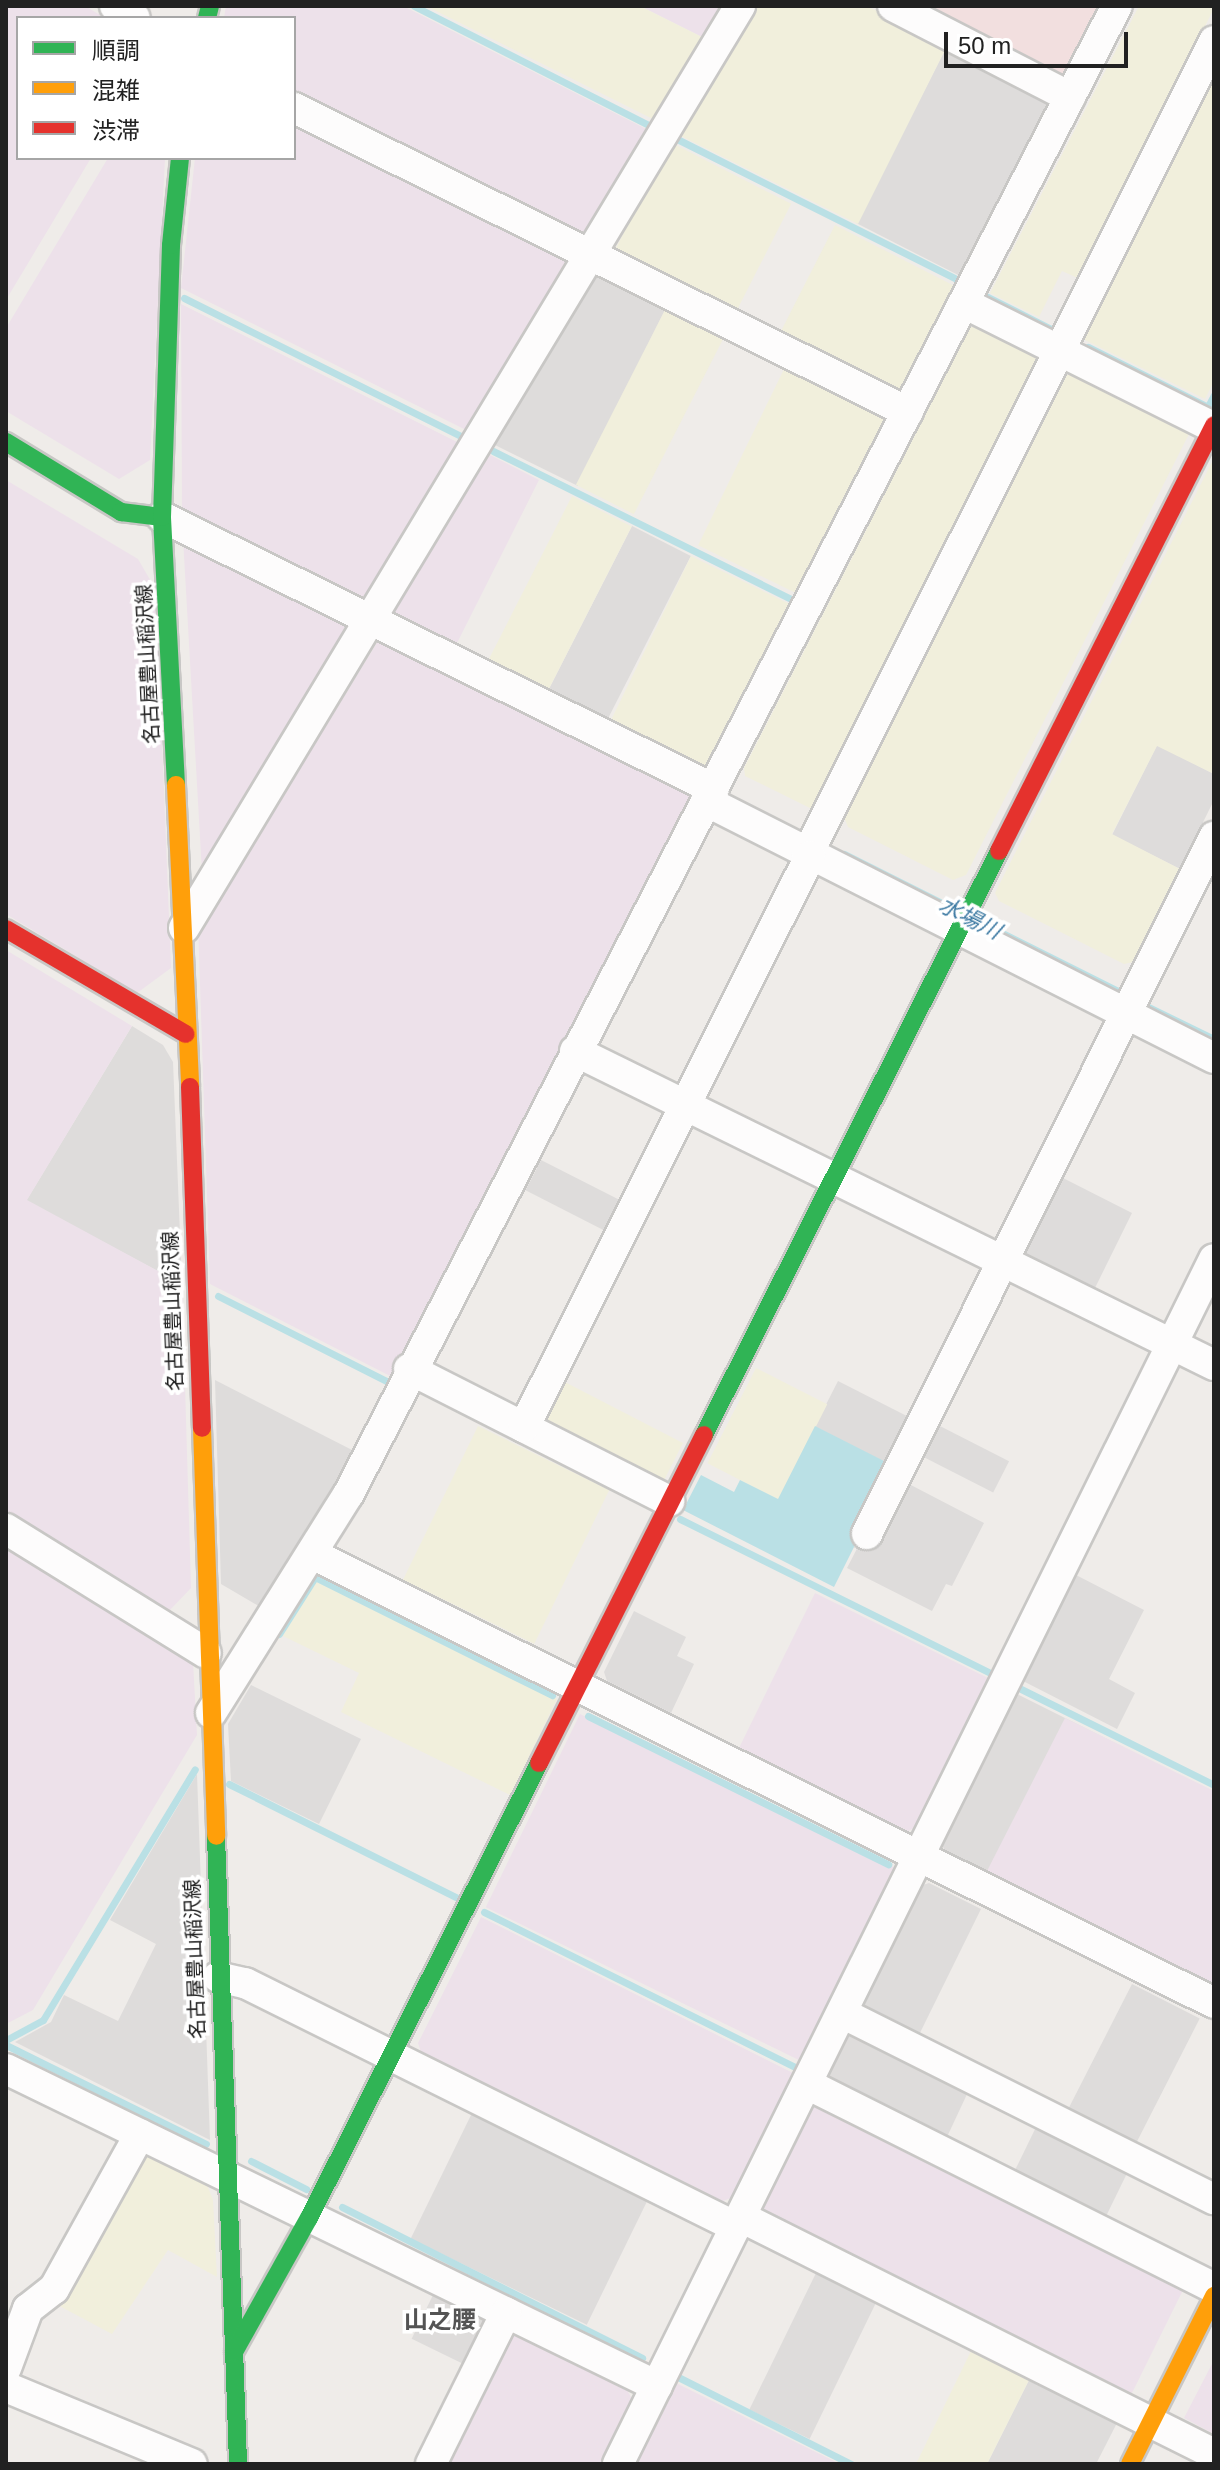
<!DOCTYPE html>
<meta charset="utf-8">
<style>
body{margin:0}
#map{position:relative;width:1220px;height:2470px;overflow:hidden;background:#efece9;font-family:Arial,"Noto Sans JP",sans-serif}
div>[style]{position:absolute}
.residential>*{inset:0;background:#dedcdb;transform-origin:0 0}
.commercial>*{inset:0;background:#f2dfdf}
.industrial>*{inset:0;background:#ede1ea;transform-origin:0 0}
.farmland>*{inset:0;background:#f1efdc;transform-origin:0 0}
.water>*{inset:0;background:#bae0e5}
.stream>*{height:7px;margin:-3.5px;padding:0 3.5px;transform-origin:3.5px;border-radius:3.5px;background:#bae0e5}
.roads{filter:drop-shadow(2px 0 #c8c7c5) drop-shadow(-2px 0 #c8c7c5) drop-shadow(0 2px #c8c7c5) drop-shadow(0 -2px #c8c7c5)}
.street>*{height:30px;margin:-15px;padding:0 15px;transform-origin:15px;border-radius:15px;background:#fdfcfc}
.fast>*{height:18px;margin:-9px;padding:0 9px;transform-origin:9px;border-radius:9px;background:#30b455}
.slow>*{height:18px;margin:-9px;padding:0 9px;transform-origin:9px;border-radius:9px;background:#ff9f0a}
.jam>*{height:18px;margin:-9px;padding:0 9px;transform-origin:9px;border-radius:9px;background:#e5322d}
span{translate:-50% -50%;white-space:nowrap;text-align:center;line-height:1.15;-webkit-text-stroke:7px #fff;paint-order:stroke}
.street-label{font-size:20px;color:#212121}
.water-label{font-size:22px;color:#3c79a2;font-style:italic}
.quarter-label{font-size:24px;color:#545454;font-weight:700}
.frame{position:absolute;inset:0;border:8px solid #212121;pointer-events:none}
.legend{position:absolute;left:16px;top:16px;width:280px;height:144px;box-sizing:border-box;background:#fff;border:2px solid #a6a6a6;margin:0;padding:10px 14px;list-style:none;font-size:24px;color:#212121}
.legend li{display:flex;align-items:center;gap:16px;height:40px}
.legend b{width:40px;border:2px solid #a6a6a6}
.scale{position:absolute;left:944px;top:32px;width:184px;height:36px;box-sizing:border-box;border:4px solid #212121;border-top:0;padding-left:10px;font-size:24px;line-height:28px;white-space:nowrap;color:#212121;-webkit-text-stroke:6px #fff;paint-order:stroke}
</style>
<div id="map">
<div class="residential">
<i style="left:947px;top:46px;width:125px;height:199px;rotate:27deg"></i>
<i style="clip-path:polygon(598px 266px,669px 302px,578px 486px,493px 444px)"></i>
<i style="left:632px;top:526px;width:66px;height:192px;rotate:27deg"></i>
<i style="clip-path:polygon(1157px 745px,1214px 774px,1214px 800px,1180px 869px,1112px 835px)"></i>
<i style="clip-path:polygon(132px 1026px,163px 1045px,173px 1062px,182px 1284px,26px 1201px)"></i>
<i style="left:541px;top:1160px;width:90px;height:34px;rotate:27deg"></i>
<i style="clip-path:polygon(1061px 1177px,1132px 1213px,1094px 1290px,1027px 1256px,1024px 1248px)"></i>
<i style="clip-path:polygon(215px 1380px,358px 1453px,269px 1612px,221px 1584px)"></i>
<i style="left:838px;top:1381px;width:80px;height:51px;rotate:27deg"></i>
<i style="left:936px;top:1424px;width:82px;height:35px;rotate:27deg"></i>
<i style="clip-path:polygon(907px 1483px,984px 1523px,952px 1586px,946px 1584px,932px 1611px,847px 1568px,863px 1537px)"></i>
<i style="clip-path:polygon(1076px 1575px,1144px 1610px,1109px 1679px,1135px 1693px,1117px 1729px,1023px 1681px)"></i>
<i style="clip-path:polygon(634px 1611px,686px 1637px,677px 1656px,694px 1664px,671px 1713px,607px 1681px,604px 1672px)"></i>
<i style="clip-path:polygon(251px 1685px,361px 1739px,319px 1824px,231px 1781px,228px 1724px)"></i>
<i style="clip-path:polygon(1017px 1694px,1123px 1747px,1044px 1902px,945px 1852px,942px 1844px)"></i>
<i style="clip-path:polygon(197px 1774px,210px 2140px,15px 2042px,51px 2022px,64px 1995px,118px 2021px,156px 1944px,110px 1920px)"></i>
<i style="clip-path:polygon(929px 1883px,981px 1909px,915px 2043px,859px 2009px,920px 1886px)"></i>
<i style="left:1132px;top:1984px;width:76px;height:148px;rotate:27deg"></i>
<i style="left:849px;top:2030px;width:134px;height:55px;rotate:25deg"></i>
<i style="left:472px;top:2113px;width:196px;height:140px;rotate:26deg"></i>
<i style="left:1039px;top:2121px;width:102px;height:59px;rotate:26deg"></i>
<i style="left:816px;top:2273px;width:67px;height:152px;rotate:26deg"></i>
<i style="left:434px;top:2293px;width:61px;height:51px;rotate:26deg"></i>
<i style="clip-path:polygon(1030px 2378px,1118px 2421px,1096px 2464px,987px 2464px)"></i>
</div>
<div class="commercial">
<i style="clip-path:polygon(909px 6px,1110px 6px,1068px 86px)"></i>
</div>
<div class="industrial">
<i style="clip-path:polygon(6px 6px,85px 6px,105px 18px,18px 18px,18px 158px,91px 158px,6px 300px)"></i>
<i style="clip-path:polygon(226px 6px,403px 6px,656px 134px,589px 244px,294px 98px,294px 18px,224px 18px)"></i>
<i style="clip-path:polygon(640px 6px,734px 6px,712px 42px)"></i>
<i style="clip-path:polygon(294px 118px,567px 254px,570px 267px,470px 432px,181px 288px,195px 158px,294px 158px)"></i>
<i style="clip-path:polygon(108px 158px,165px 158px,150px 460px,119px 479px,6px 411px,6px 328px)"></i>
<i style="clip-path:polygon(181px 304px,463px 445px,366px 602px,182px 515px)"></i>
<i style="clip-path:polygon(486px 453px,539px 480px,453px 651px,388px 619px,388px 609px)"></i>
<i style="clip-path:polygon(6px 480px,138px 559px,156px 590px,171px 968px,137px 993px,6px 914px)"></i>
<i style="clip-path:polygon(183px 538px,353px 623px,202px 872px)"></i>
<i style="clip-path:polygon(383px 633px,701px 791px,396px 1379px,210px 1284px,198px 924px,238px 855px,245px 858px)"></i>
<i style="clip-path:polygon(6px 950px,132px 1026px,27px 1200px,182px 1284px,191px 1588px,169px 1611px,6px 1511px)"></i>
<i style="clip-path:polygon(6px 1545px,193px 1662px,197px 1735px,33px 2010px,6px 2024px)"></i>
<i style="clip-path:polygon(815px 1593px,990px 1679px,916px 1827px,908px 1831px,739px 1748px)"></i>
<i style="left:580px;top:1714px;width:353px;height:215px;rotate:26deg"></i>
<i style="clip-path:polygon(1065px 1718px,1214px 1791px,1214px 1989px,986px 1873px)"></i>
<i style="clip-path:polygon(481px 1917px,795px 2074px,733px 2197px,718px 2203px,422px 2055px,418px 2043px)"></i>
<i style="clip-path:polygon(814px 2099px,1187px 2282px,1130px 2397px,766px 2214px,763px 2204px)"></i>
<i style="clip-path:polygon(509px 2329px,626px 2388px,632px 2399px,600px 2464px,441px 2464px)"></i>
<i style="clip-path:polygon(1214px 2360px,1214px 2434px,1184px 2418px)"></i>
<i style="clip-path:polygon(670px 2380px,840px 2464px,629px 2464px)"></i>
</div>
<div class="farmland">
<i style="clip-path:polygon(426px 6px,640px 6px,712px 42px,663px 124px)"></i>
<i style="clip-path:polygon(754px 6px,867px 6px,947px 46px,858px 224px,675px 133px)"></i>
<i style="clip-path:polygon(1139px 6px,1214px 8px,1080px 279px,1062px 271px,1039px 317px,990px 293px)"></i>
<i style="clip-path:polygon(1214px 75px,1214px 381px,1205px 399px,1083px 339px)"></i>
<i style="left:670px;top:142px;width:136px;height:128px;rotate:27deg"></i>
<i style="left:835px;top:225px;width:142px;height:127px;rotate:27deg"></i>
<i style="left:669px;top:302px;width:65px;height:205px;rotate:27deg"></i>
<i style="clip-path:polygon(981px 323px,1041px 353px,1042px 362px,819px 806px,812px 809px,745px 776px,744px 768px,970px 328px)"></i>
<i style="left:788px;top:361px;width:119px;height:205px;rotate:26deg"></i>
<i style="clip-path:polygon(1073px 373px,1190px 432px,966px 875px,953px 880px,848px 827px,844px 817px,1067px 375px)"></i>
<i style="clip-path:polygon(1214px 458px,1214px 774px,1157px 746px,1112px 834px,1180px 869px,1133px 962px,1124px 964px,999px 901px,995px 893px)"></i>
<i style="left:572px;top:496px;width:67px;height:192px;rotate:27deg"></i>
<i style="left:691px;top:556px;width:120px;height:191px;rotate:26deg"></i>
<i style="left:756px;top:1368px;width:80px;height:107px;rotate:27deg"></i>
<i style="clip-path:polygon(559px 1379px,683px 1443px,659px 1490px,539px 1419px)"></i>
<i style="left:478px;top:1426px;width:146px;height:171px;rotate:26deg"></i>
<i style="clip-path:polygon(316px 1581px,557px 1699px,510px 1795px,341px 1712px,359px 1673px,283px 1636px)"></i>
<i style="clip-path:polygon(147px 2149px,206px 2182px,213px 2200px,217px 2277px,168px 2250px,112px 2334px,52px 2302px)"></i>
<i style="clip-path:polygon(972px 2349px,1030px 2378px,987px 2464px,916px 2464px)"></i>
</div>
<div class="water">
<i style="clip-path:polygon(815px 1426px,886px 1462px,851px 1530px,860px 1535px,834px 1587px,683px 1510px,701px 1475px,734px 1492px,740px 1480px,778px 1499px)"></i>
</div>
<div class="stream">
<i style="left:414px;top:6px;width:266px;rotate:26.9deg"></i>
<i style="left:679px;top:140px;width:319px;rotate:26.6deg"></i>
<i style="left:985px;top:288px;width:7px;rotate:117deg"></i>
<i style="left:982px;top:294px;width:77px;rotate:26.9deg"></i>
<i style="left:184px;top:298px;width:314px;rotate:26.5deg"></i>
<i style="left:1088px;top:347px;width:134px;rotate:26.6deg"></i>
<i style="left:1206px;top:410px;width:17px;rotate:-62deg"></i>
<i style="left:493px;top:451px;width:342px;rotate:26.4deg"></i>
<i style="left:844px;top:854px;width:123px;rotate:26.6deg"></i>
<i style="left:980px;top:922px;width:163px;rotate:26.6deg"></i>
<i style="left:1140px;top:1003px;width:82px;rotate:25.9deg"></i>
<i style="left:218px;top:1296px;width:195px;rotate:26.8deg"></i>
<i style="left:680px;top:1519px;width:344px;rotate:26.4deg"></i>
<i style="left:279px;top:1634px;width:67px;rotate:-57.7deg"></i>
<i style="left:315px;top:1577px;width:265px;rotate:26.5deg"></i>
<i style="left:1021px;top:1689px;width:216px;rotate:26.4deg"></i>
<i style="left:588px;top:1716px;width:335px;rotate:26.3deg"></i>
<i style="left:229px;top:1784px;width:254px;rotate:26.5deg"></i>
<i style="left:484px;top:1912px;width:350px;rotate:26.5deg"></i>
<i style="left:6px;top:2040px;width:42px;rotate:-28.4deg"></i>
<i style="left:43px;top:2020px;width:293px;rotate:-58.8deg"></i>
<i style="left:6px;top:2045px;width:223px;rotate:26.3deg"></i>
<i style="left:251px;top:2161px;width:62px;rotate:27deg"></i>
<i style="left:342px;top:2207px;width:336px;rotate:26.7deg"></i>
<i style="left:678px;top:2377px;width:194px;rotate:26.7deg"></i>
</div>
<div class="roads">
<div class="street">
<i style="left:115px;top:6px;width:23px;rotate:31deg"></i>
<i style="left:893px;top:6px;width:199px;rotate:27.2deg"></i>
<i style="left:294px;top:108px;width:685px;rotate:26.34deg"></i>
<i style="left:964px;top:303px;width:278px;rotate:26.5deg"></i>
<i style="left:162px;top:517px;width:615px;rotate:26.23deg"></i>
<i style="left:706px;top:801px;width:569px;rotate:26.84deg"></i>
<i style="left:807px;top:855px;width:910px;rotate:-63.43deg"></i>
<i style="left:184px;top:928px;width:1077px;rotate:-58.91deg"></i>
<i style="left:575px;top:1051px;width:712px;rotate:26.17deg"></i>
<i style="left:409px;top:1369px;width:292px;rotate:26.9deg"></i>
<i style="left:524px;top:1427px;width:639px;rotate:-63.39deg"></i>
<i style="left:6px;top:1529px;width:235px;rotate:31.8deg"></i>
<i style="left:867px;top:1534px;width:779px;rotate:-63.53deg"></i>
<i style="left:312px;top:1554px;width:1008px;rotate:26.46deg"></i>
<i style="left:211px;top:1713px;width:257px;rotate:-57.9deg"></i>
<i style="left:348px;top:1495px;width:1676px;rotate:-62.69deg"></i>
<i style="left:218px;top:1977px;width:28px;rotate:13deg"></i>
<i style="left:245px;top:1983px;width:548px;rotate:26.42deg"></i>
<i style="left:842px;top:2013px;width:416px;rotate:26.6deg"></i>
<i style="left:6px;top:2069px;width:724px;rotate:25.96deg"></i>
<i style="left:807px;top:2084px;width:455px;rotate:26.6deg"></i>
<i style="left:741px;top:2217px;width:529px;rotate:26.61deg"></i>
<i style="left:6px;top:2368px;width:63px;rotate:-69.6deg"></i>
<i style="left:28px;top:2309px;width:33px;rotate:-38deg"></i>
<i style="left:54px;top:2289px;width:177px;rotate:-61deg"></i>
<i style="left:6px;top:2387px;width:201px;rotate:22.5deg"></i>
<i style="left:431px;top:2464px;width:169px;rotate:-63.6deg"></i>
<i style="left:618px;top:2464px;width:1344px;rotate:-63.68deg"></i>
</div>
<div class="fast">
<i style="left:207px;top:18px;width:12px;rotate:-76deg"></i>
<i style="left:6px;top:442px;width:135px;rotate:31.3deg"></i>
<i style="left:121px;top:512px;width:41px;rotate:7deg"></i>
<i style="left:176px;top:785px;width:268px;rotate:-93deg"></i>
<i style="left:162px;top:517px;width:272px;rotate:-88.1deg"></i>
<i style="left:171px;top:245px;width:87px;rotate:-84.1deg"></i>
<i style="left:704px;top:1435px;width:654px;rotate:-63.2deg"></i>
<i style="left:216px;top:1836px;width:628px;rotate:87.99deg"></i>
<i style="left:234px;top:2352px;width:154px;rotate:-60.8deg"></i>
<i style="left:309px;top:2218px;width:510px;rotate:-63.18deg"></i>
</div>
<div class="slow">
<i style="left:176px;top:785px;width:302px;rotate:87.3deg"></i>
<i style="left:202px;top:1428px;width:408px;rotate:88deg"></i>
<i style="left:1130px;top:2464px;width:188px;rotate:-63.4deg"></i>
</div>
<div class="jam">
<i style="left:999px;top:851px;width:477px;rotate:-63.2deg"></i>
<i style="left:6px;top:929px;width:208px;rotate:30.3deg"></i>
<i style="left:190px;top:1087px;width:341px;rotate:88deg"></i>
<i style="left:539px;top:1763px;width:367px;rotate:-63.3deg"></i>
</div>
</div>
<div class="street-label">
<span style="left:148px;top:664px;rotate:-93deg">名古屋豊山稲沢線</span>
<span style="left:173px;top:1311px;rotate:-92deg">名古屋豊山稲沢線</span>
<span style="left:195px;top:1959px;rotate:-92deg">名古屋豊山稲沢線</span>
</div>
<div class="water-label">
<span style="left:970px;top:918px;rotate:27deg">水場川</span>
</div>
<div class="quarter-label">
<span style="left:440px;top:2320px">山之腰</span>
</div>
<div class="frame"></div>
<ul class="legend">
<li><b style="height:10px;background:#30b455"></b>順調</li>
<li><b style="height:10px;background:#ff9f0a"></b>混雑</li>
<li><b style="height:10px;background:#e5322d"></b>渋滞</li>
</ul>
<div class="scale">50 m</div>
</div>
